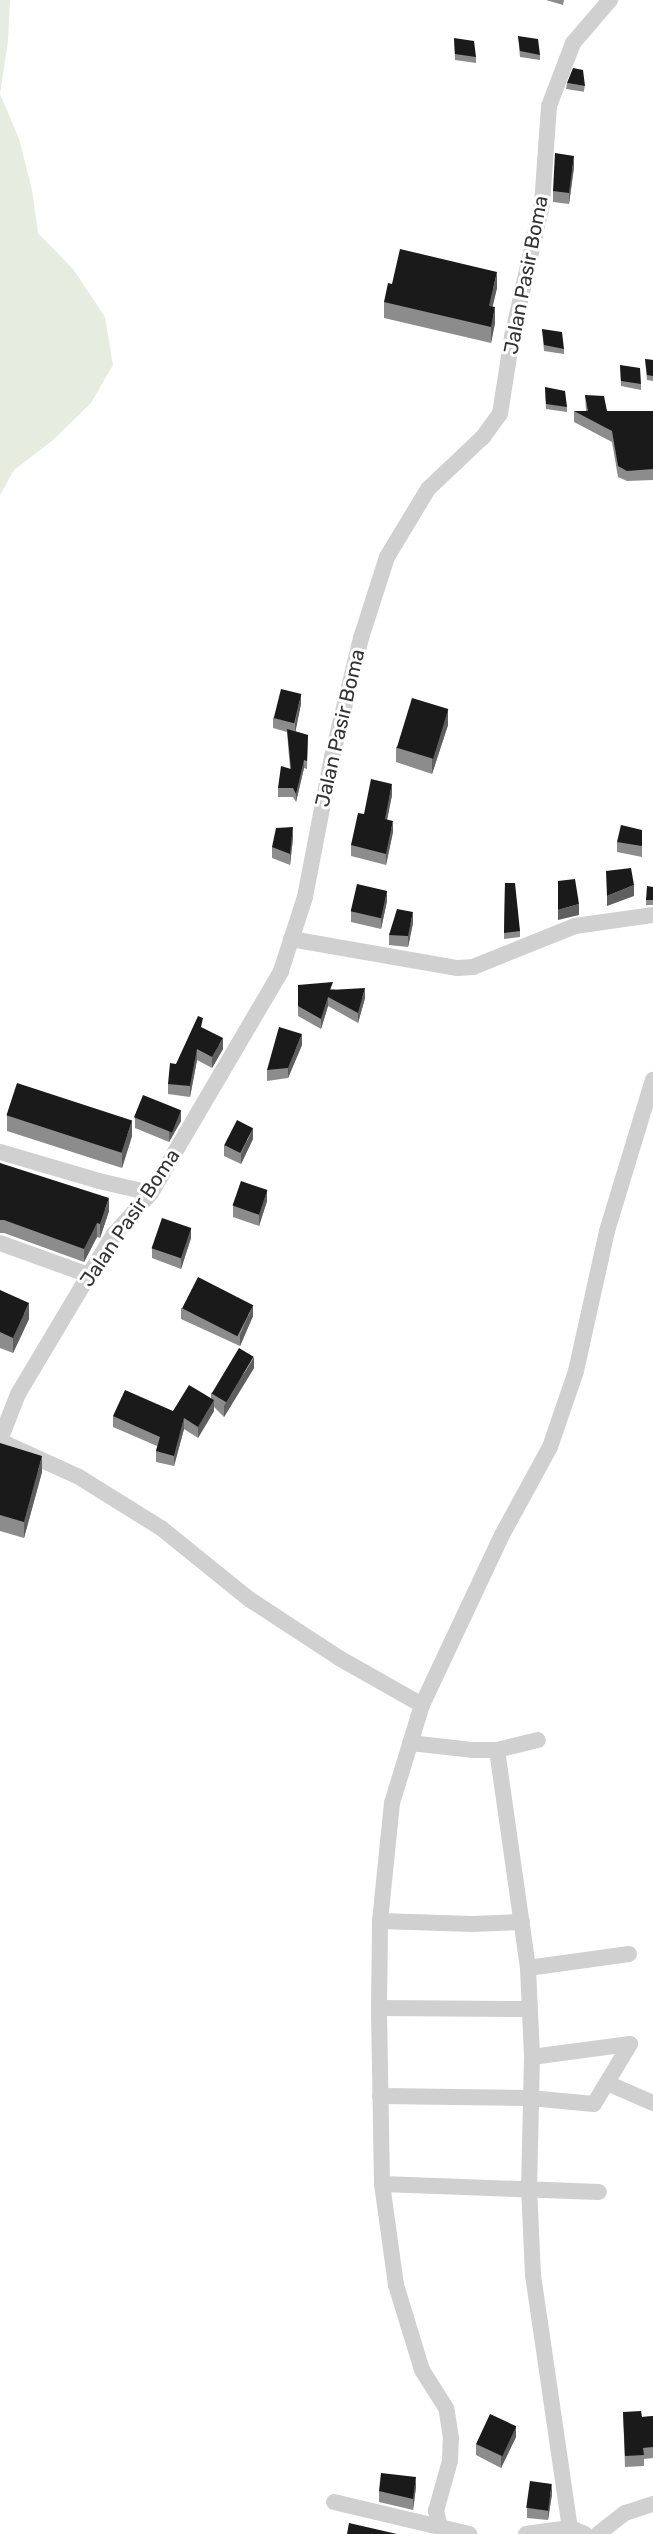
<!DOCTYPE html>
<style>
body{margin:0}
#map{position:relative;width:653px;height:2534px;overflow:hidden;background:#fff;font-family:Rubik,sans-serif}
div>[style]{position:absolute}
.green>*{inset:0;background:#e6ecdf}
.street>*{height:16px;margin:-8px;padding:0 8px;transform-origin:8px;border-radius:8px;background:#d0d0d0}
.wall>*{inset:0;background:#8c8c8c;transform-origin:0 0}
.shaded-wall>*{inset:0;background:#5f5f5f}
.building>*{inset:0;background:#1a1a1a;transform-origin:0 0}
span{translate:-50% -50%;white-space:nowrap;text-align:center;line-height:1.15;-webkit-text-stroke:6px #fff;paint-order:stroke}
.street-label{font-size:20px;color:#333}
</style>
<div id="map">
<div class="green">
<i style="clip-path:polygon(0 0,10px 0,8px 41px,0 94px,19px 139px,32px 190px,38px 233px,73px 269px,105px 317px,113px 365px,91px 403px,53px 440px,14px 470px,0 495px)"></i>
</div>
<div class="street">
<i style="left:291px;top:939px;width:169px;rotate:9.9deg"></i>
<i style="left:458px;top:968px;width:15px;rotate:-4deg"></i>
<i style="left:473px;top:967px;width:110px;rotate:-21.9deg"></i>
<i style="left:575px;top:926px;width:79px;rotate:-8deg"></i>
<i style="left:0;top:1152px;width:103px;rotate:16.3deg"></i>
<i style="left:99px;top:1181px;width:53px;rotate:13deg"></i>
<i style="left:0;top:1243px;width:95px;rotate:19.8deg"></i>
<i style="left:0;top:1440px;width:49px;rotate:-68.6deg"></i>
<i style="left:18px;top:1394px;width:139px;rotate:-59.2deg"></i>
<i style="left:89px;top:1275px;width:48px;rotate:-58.6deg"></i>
<i style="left:114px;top:1234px;width:55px;rotate:-47.9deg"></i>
<i style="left:151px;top:1193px;width:257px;rotate:-59.6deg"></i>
<i style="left:281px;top:971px;width:78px;rotate:-72deg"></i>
<i style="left:305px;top:897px;width:143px;rotate:-79.1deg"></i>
<i style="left:332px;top:757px;width:122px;rotate:-76.3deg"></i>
<i style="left:361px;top:638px;width:85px;rotate:-72.2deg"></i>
<i style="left:387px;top:557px;width:79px;rotate:-58.9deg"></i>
<i style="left:428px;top:489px;width:76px;rotate:-43.4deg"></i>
<i style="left:483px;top:437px;width:29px;rotate:-54deg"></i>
<i style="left:500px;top:414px;width:78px;rotate:-81.1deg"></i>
<i style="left:512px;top:337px;width:136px;rotate:-77.3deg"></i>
<i style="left:542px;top:204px;width:98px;rotate:-85.9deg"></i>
<i style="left:549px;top:106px;width:67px;rotate:-69.1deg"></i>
<i style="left:573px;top:43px;width:57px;rotate:-49.3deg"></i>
<i style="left:0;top:1441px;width:87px;rotate:24.5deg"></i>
<i style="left:79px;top:1477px;width:97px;rotate:31.9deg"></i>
<i style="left:161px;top:1528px;width:113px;rotate:38.9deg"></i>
<i style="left:249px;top:1599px;width:108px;rotate:33.2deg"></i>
<i style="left:339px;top:1658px;width:95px;rotate:29.5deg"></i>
<i style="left:410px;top:1743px;width:62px;rotate:6.4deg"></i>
<i style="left:472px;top:1750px;width:25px"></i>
<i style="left:497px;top:1750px;width:42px;rotate:-13.7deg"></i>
<i style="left:497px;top:1750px;width:220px;rotate:81.9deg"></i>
<i style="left:528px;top:1968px;width:89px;rotate:87.4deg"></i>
<i style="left:532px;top:2057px;width:130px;rotate:91.3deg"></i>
<i style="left:529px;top:2187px;width:88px;rotate:87.4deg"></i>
<i style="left:533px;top:2275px;width:256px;rotate:81.7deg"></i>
<i style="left:380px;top:1921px;width:92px;rotate:1.9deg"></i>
<i style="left:472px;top:1924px;width:50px;rotate:-2.3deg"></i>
<i style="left:528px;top:1968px;width:102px;rotate:-7.9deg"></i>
<i style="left:379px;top:2008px;width:151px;rotate:0.4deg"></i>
<i style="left:532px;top:2057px;width:99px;rotate:-7.6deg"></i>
<i style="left:607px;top:2083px;width:50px;rotate:23.5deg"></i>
<i style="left:380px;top:2096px;width:150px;rotate:0.8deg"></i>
<i style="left:530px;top:2098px;width:64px;rotate:5.4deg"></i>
<i style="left:594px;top:2104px;width:70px;rotate:-59deg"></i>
<i style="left:382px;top:2184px;width:217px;rotate:2.1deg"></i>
<i style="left:334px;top:2502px;width:139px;rotate:13.3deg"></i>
<i style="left:440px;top:2526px;width:16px;rotate:-105deg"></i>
<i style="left:436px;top:2511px;width:52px;rotate:-74.4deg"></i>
<i style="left:450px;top:2461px;width:23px;rotate:-88deg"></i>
<i style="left:451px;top:2438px;width:30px;rotate:-99deg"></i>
<i style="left:446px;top:2408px;width:45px;rotate:-122.3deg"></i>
<i style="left:422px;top:2370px;width:89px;rotate:-107deg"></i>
<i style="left:396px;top:2285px;width:102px;rotate:-97.9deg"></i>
<i style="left:382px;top:2184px;width:176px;rotate:-91deg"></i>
<i style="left:379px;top:2008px;width:87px;rotate:-89.3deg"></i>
<i style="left:380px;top:1921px;width:119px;rotate:-84.2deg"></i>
<i style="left:392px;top:1803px;width:102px;rotate:-73deg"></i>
<i style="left:422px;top:1705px;width:188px;rotate:-64.8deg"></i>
<i style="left:502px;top:1535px;width:100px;rotate:-61.4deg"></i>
<i style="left:550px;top:1447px;width:80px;rotate:-71.1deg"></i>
<i style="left:576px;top:1371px;width:143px;rotate:-77.5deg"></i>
<i style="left:607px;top:1231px;width:158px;rotate:-73.1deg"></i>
<i style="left:526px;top:2534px;width:44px;rotate:-7.8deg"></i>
<i style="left:570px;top:2528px;width:16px;rotate:22deg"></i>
<i style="left:598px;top:2534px;width:34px;rotate:-38deg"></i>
<i style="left:625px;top:2513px;width:29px;rotate:-18deg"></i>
</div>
<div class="wall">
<i style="clip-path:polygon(546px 0,564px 0,563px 5px)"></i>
<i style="clip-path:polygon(518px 36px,540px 55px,540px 60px,520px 57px)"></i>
<i style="clip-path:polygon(454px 38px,476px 57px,476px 63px,455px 60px)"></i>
<i style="left:567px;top:83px;width:18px;height:6px;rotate:9deg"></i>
<i style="clip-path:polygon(574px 167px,569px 204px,553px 202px,553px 191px)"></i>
<i style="clip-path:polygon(392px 284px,497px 288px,492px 307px,495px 323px,491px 343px,384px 318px,384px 302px)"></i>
<i style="clip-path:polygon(542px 329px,564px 349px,564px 354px,544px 351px)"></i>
<i style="clip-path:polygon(645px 359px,653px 360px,653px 381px,647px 380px)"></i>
<i style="clip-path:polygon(620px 365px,641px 384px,641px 390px,621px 386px)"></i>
<i style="clip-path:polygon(545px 387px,567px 407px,567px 412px,546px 409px)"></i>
<i style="clip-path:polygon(585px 395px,607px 411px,653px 411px,653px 480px,627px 481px,618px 477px,612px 442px,574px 422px,574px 411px,586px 411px)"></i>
<i style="clip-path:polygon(301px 704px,295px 731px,308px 735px,307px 769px,304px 768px,296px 802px,293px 797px,278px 797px,278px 788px,290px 769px,287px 732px,273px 728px,273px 718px)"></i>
<i style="clip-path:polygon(448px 725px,432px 774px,396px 762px,396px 747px)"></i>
<i style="clip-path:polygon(392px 795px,387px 820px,393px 832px,386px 865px,351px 856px,351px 845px,364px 814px)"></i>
<i style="clip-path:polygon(642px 830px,642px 857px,617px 852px,617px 842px)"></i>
<i style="clip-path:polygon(293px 838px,290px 865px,272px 858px,272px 847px)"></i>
<i style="clip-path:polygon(505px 883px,520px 931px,520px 937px,504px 939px)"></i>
<i style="clip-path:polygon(653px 887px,653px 905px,646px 905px,646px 900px)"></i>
<i style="clip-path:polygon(387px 901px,381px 929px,351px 922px,351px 911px)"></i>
<i style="clip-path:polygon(413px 923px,408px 947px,389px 945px,389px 935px)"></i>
<i style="clip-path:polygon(298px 985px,333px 989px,365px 998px,358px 1023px,328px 1006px,321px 1029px,298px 1016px)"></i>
<i style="clip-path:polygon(203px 1028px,223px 1049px,212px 1068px,197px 1060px,190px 1097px,168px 1094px,168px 1084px,176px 1064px)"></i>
<i style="clip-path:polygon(302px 1045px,288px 1078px,267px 1081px,267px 1070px)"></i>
<i style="clip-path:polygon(7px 1115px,132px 1136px,122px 1168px,7px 1131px)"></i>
<i style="clip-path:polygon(135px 1118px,181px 1121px,169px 1142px,135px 1128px)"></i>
<i style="clip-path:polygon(253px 1139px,241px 1164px,224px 1156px,224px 1145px)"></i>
<i style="clip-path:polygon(0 1163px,109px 1211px,100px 1238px,97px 1237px,84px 1262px,4px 1233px,0 1233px)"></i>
<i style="clip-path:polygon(267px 1201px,259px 1226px,233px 1217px,233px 1206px)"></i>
<i style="clip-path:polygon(191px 1238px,181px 1269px,152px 1258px,152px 1248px)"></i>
<i style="clip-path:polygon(0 1290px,29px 1319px,13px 1353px,0 1348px)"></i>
<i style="clip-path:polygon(181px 1308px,253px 1316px,240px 1346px,181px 1319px)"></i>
<i style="clip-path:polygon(254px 1368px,224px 1417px,214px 1407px,214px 1411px,198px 1438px,184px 1429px,174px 1466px,156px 1462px,156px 1451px,157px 1446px,113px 1427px,113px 1416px,173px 1411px,211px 1398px,211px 1393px)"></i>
<i style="clip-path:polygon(0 1443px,42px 1472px,24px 1538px,0 1531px)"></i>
<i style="clip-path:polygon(623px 2412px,642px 2417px,653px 2416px,653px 2458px,644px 2459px,644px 2466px,625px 2467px)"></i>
<i style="clip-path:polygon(516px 2437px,501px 2468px,476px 2455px,476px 2444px)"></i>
<i style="clip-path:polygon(416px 2487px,413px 2510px,379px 2502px,379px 2491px)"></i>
<i style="clip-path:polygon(552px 2494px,548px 2520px,527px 2518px,527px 2508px)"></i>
</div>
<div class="shaded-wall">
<i style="clip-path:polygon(574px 156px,574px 167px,569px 204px,569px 193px)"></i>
<i style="clip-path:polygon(497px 272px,497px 288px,489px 322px,489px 306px)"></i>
<i style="clip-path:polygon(495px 307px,495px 323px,491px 343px,491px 327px)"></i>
<i style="clip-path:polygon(301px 694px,301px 704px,295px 734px,295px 723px)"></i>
<i style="clip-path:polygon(448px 709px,448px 725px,432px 774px,432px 758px)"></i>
<i style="clip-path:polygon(304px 760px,304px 768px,296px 802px,296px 794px)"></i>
<i style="clip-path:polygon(392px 784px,392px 795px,385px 830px,385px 819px)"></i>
<i style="clip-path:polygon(393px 821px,393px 832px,386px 865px,386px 854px)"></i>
<i style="clip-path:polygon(293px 827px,293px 838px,290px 865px,290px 854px)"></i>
<i style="clip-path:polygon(634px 885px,634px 896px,607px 906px,607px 896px)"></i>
<i style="clip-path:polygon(387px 891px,387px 901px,381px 929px,381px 918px)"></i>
<i style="clip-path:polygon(579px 904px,579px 915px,558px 920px,558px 910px)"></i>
<i style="clip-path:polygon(413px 912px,413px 923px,408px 947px,408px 936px)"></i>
<i style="clip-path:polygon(365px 988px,365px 998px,358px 1023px,358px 1013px)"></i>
<i style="clip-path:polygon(328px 997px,328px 1006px,321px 1029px,321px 1019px)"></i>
<i style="clip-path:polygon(302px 1034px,302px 1045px,288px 1078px,288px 1068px)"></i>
<i style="clip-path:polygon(223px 1038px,223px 1049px,212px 1068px,212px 1057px)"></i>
<i style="clip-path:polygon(197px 1049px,197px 1060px,190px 1097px,190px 1086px)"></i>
<i style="clip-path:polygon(181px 1110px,181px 1121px,169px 1142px,169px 1131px)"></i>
<i style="clip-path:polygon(132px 1120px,132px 1136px,122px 1168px,122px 1152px)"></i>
<i style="clip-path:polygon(253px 1128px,253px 1139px,241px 1164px,241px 1154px)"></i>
<i style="clip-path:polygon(267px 1190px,267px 1201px,259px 1226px,259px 1215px)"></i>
<i style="clip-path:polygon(109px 1198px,109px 1211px,100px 1238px,100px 1224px)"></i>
<i style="clip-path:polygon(97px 1223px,97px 1237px,84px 1262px,84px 1249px)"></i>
<i style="clip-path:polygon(191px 1228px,191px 1238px,181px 1269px,181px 1258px)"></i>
<i style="clip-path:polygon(29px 1303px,29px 1319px,13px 1353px,13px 1338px)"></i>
<i style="clip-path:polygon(253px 1305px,253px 1316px,240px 1346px,240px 1335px)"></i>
<i style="clip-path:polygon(254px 1357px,254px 1368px,224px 1417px,224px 1406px)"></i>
<i style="clip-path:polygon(214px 1400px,214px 1411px,198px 1438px,198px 1427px)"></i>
<i style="clip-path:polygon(184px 1418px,184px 1429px,174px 1466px,174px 1456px)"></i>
<i style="clip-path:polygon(42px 1456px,42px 1472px,24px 1538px,24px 1522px)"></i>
<i style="clip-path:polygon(516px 2426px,516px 2437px,501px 2468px,501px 2457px)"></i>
<i style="clip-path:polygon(416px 2477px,416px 2487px,413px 2510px,413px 2499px)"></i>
<i style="clip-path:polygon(552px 2484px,552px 2494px,548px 2520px,548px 2510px)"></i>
</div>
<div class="building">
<i style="clip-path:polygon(518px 36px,538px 39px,540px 55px,520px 51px)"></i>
<i style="clip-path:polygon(454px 38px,474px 41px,476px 57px,455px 54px)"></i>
<i style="clip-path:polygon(573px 68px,583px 70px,585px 86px,567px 83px)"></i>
<i style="clip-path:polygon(555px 153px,574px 156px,569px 193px,553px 191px)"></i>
<i style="clip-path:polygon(400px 249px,497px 272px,489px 306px,495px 307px,491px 327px,384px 302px,388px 283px,392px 284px)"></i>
<i style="clip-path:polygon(542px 329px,562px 332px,564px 349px,544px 345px)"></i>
<i style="clip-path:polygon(645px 359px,653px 360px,653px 376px,647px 375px)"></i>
<i style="clip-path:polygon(620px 365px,640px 368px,641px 384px,621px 381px)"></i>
<i style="clip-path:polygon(545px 387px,565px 391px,567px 407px,546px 404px)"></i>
<i style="clip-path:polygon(585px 395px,604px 396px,607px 411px,653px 411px,653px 469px,627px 471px,618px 466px,612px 431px,574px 411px,588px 411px)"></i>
<i style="left:281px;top:689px;width:21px;height:30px;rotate:14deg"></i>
<i style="left:412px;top:698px;width:38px;height:52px;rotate:17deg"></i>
<i style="clip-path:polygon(287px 729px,308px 735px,307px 761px,304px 760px,296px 794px,293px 788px,278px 788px,281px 766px,291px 769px)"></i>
<i style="clip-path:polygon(371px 779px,392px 784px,385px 819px,393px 821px,386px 854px,351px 845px,358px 813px,364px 814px)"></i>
<i style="clip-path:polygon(621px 825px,642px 830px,642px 846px,617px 842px)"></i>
<i style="clip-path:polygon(293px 827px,290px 854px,272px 847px,276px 828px)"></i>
<i style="clip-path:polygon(631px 868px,634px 885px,607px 896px,606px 871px)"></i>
<i style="clip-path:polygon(575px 879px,579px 904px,558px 910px,558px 881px)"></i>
<i style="clip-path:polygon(505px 883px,515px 883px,520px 931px,504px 933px)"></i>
<i style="left:357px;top:884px;width:31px;height:28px;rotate:13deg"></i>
<i style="clip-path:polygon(647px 886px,653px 887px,653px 900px,646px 900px)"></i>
<i style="clip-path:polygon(397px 909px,413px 912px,408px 936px,389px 935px)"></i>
<i style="clip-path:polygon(333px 982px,330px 990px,365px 988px,358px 1013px,328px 997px,321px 1019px,298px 1006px,298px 985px)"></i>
<i style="clip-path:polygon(198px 1016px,203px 1018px,201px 1027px,223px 1038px,212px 1057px,197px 1049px,190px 1086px,168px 1084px,170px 1063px,176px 1064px)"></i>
<i style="clip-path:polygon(279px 1027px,302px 1034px,288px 1068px,267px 1070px)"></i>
<i style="left:17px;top:1083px;width:121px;height:34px;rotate:18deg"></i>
<i style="left:143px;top:1095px;width:41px;height:24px;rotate:22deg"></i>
<i style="left:237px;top:1120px;width:18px;height:28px;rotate:27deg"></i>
<i style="clip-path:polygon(0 1163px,109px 1198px,100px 1224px,97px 1223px,84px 1249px,4px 1220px,0 1220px)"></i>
<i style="left:241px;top:1181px;width:28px;height:26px;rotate:19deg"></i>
<i style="left:162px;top:1218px;width:31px;height:32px;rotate:19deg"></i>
<i style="left:198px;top:1277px;width:62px;height:35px;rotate:27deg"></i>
<i style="clip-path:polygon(0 1290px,29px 1303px,13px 1338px,0 1332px)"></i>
<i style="left:239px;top:1348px;width:17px;height:53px;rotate:31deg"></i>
<i style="clip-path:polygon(189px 1385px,214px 1400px,198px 1427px,184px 1418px,174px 1456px,156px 1451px,160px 1437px,113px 1416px,125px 1390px,173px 1411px)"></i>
<i style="clip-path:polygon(0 1443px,42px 1456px,24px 1522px,0 1515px)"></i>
<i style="clip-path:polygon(641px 2411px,642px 2417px,653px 2416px,653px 2447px,643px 2448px,644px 2455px,625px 2456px,623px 2412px)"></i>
<i style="left:490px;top:2414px;width:29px;height:33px;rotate:25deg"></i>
<i style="clip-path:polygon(381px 2473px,416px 2477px,413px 2499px,379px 2491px)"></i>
<i style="left:530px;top:2481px;width:22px;height:27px;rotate:8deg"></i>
<i style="clip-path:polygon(349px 2523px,397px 2534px,347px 2534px)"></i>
</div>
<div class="street-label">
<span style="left:526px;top:275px;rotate:-79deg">Jalan Pasir Boma</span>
<span style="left:340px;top:728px;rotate:-77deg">Jalan Pasir Boma</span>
<span style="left:130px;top:1218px;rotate:-56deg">Jalan Pasir Boma</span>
</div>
</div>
